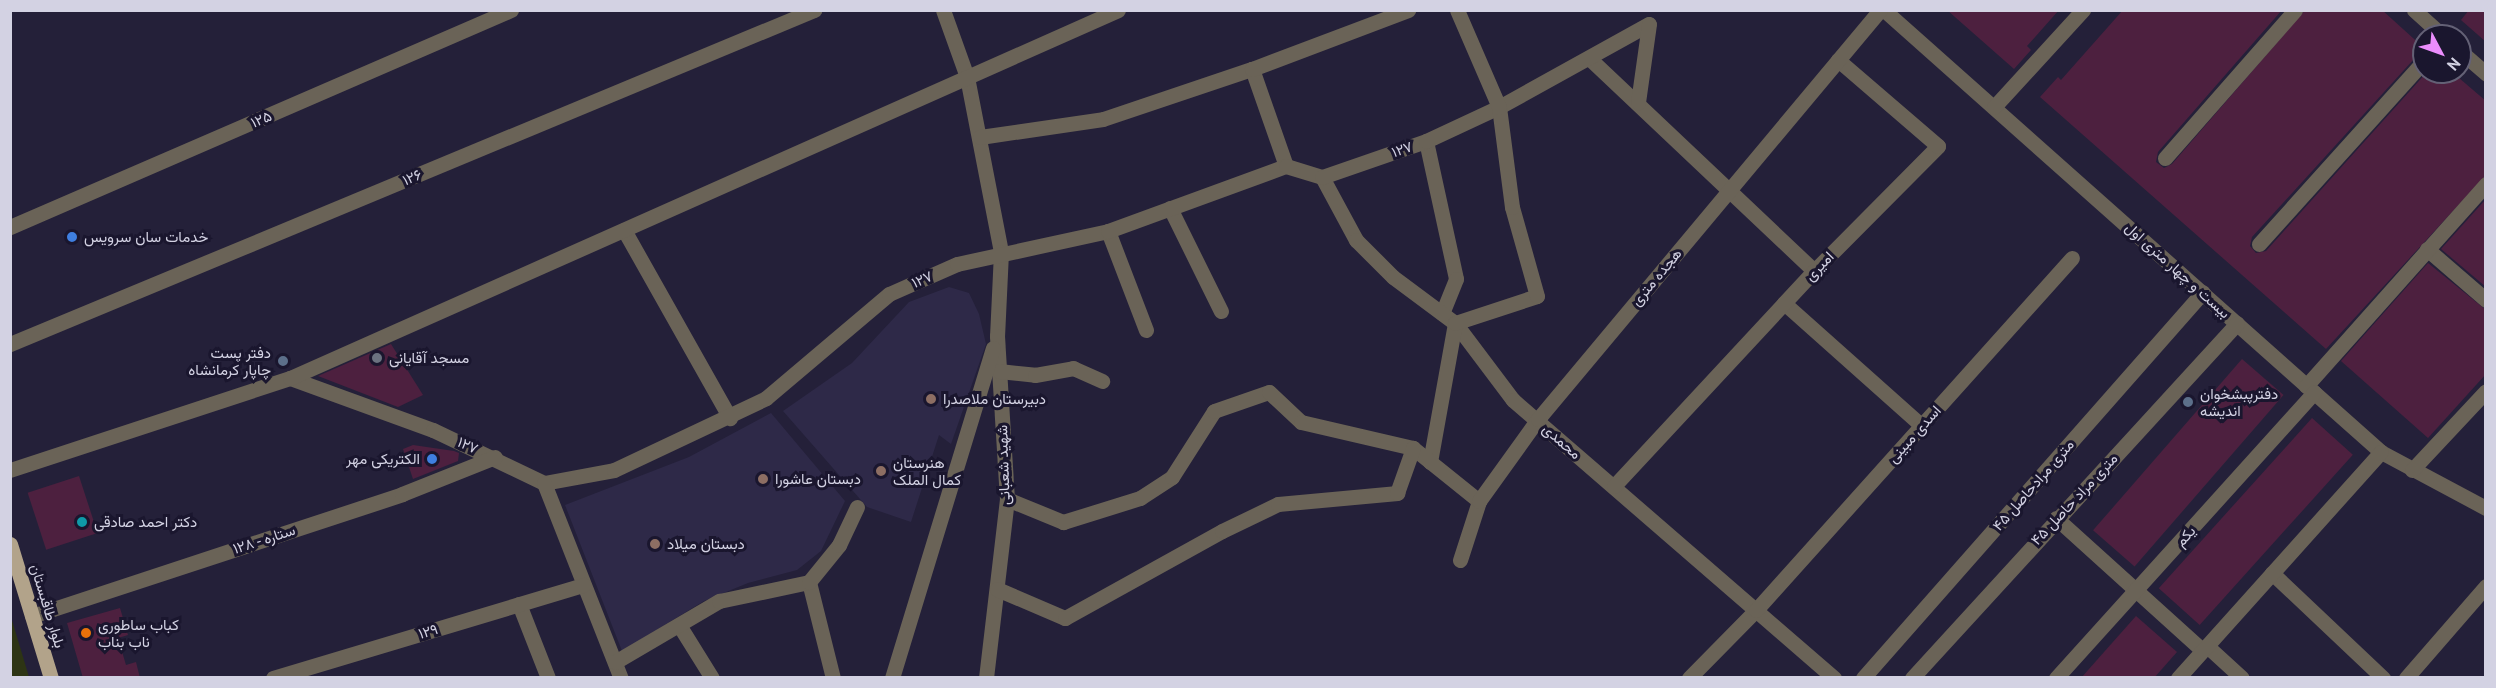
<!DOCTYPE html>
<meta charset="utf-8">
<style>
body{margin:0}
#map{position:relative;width:2496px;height:688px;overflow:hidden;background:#242039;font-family:"PT Sans",Vazirmatn,sans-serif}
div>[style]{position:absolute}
.built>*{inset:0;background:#2e2948}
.green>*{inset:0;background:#2d3414}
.building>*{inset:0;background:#4d203f;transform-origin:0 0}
.minor>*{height:15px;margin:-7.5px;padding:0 7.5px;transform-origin:7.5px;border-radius:7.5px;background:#6a6357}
.major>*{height:15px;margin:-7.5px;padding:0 7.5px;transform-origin:7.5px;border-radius:7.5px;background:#b2a38a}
.dots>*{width:16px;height:16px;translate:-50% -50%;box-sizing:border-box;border:3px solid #1a162e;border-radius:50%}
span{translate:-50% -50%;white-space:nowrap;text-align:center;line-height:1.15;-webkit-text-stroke:6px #1a162e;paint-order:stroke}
.street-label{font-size:15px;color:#d3d2e3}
.poi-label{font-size:15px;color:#d3d2e3}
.left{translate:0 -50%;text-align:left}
.right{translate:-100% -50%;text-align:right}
.frame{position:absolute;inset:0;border:12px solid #d3d2e3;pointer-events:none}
.north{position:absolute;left:2412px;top:24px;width:60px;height:60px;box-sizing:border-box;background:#1a162e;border:2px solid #646176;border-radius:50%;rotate:131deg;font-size:16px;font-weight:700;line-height:24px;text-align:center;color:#d3d2e3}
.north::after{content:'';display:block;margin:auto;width:21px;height:27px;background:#eb8dfc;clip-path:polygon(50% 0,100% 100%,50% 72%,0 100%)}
</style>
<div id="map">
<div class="built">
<i style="clip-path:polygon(949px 287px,969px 293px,979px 314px,986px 344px,951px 444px,939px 435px,911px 522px,867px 507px,783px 411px,852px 363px,909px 302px)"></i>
<i style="clip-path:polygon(771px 413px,845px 501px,821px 551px,797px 570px,748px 583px,704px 601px,622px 651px,565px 505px,689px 457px)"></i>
</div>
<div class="green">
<i style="clip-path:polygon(10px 617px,11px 617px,29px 677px,11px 677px)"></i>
</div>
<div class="building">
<i style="clip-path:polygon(1947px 10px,2059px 10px,2027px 46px,2031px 50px,2014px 69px)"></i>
<i style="clip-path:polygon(2123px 10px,2282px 10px,2158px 152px,2156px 162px,2164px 168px,2172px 164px,2305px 10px,2382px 10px,2424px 48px,2252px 237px,2250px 246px,2256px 253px,2266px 251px,2427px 72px,2452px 72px,2486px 101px,2486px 175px,2326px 349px,2040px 97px,2058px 77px,2061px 80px)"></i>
<i style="clip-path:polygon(2469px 10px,2486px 10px,2486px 42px,2461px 20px)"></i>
<i style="clip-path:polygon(2486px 199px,2486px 287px,2441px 249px)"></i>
<i style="clip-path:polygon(2428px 263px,2486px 310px,2486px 374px,2428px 438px,2341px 361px)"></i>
<i style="clip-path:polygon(391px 344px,423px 395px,398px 407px,318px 376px)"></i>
<i style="left:2242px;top:359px;width:55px;height:227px;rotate:41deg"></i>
<i style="left:2312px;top:418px;width:55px;height:229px;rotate:42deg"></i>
<i style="clip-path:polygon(413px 445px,454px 451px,459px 453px,458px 461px,413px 479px,403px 449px)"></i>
<i style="left:79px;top:476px;width:60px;height:54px;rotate:72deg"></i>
<i style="clip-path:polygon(120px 608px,128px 635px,118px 638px,126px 665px,136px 662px,140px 678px,83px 678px,67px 623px)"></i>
<i style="clip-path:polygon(2136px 616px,2177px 652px,2154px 678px,2081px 678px)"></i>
</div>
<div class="minor">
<i style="left:943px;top:10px;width:71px;rotate:70.3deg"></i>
<i style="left:967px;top:77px;width:178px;rotate:79deg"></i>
<i style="left:1001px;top:252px;width:84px;rotate:92.7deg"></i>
<i style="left:997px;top:336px;width:163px;rotate:86.5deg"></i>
<i style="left:1007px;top:499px;width:180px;rotate:96.7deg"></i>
<i style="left:1884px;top:10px;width:665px;rotate:41.65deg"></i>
<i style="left:2381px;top:452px;width:119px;rotate:28.1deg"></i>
<i style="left:2414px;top:10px;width:39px;rotate:42deg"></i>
<i style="left:2460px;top:51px;width:35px;rotate:41deg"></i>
<i style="left:1589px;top:58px;width:310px;rotate:43.4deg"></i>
<i style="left:1994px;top:107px;width:132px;rotate:-47.5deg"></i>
<i style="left:980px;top:137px;width:124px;rotate:-8.3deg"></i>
<i style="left:1103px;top:119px;width:157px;rotate:-18.6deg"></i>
<i style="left:1426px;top:141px;width:141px;rotate:77.7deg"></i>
<i style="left:1456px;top:279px;width:37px;rotate:112deg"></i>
<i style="left:2165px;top:158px;width:197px;rotate:-48.7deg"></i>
<i style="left:1286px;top:166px;width:103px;rotate:-109.3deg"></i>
<i style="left:1252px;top:69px;width:167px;rotate:-20.7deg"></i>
<i style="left:1322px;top:177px;width:72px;rotate:61.6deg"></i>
<i style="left:1356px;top:240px;width:52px;rotate:45deg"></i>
<i style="left:1393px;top:277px;width:77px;rotate:36.6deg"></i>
<i style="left:1455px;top:323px;width:96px;rotate:53deg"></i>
<i style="left:1513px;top:400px;width:425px;rotate:40.9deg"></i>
<i style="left:1170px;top:208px;width:115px;rotate:63.7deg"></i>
<i style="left:10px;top:227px;width:546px;rotate:-23.42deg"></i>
<i style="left:624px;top:230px;width:216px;rotate:60.6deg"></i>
<i style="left:1108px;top:231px;width:106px;rotate:69deg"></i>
<i style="left:2259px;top:244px;width:246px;rotate:-48deg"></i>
<i style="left:2427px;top:249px;width:78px;rotate:40.8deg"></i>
<i style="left:1784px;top:303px;width:183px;rotate:41.7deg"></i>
<i style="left:10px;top:344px;width:871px;rotate:-22.56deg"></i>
<i style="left:999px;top:371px;width:36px;rotate:6deg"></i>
<i style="left:1035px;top:375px;width:39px;rotate:-10deg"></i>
<i style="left:1073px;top:368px;width:32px;rotate:24deg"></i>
<i style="left:290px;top:378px;width:152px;rotate:20deg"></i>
<i style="left:433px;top:430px;width:123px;rotate:25.5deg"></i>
<i style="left:544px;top:483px;width:71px;rotate:-10.5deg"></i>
<i style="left:614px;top:470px;width:168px;rotate:-25.3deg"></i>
<i style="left:766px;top:398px;width:161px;rotate:-40.2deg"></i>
<i style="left:889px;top:294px;width:74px;rotate:-23.8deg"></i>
<i style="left:957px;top:264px;width:155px;rotate:-12.3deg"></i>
<i style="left:1108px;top:231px;width:189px;rotate:-20.1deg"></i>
<i style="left:1286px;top:166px;width:38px;rotate:17deg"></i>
<i style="left:1322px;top:177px;width:110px;rotate:-19.1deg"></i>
<i style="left:1426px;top:141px;width:81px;rotate:-25deg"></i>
<i style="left:1499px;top:107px;width:171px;rotate:-29deg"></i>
<i style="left:1649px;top:24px;width:79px;rotate:98deg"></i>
<i style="left:2306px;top:386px;width:271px;rotate:-48.3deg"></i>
<i style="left:1430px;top:462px;width:141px;rotate:-79.8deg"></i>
<i style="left:1455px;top:323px;width:86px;rotate:-18.2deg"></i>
<i style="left:1537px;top:296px;width:92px;rotate:-105.7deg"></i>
<i style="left:1512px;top:207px;width:101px;rotate:-97.4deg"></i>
<i style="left:1499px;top:107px;width:106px;rotate:-113.4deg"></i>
<i style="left:10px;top:470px;width:295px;rotate:-18.2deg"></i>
<i style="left:290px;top:378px;width:906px;rotate:-23.96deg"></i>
<i style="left:2412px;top:470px;width:108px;rotate:-46.9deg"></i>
<i style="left:544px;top:483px;width:210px;rotate:68.5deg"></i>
<i style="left:1614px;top:486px;width:294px;rotate:-47.1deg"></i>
<i style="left:1814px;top:271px;width:176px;rotate:-45.2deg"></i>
<i style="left:1938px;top:146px;width:132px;rotate:-139.3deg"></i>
<i style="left:1007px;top:499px;width:61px;rotate:22.3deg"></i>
<i style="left:1063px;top:522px;width:81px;rotate:-17.3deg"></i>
<i style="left:1140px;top:498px;width:38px;rotate:-33deg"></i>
<i style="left:1172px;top:477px;width:78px;rotate:-57.5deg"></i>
<i style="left:1214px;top:411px;width:58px;rotate:-19.1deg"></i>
<i style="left:1269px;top:392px;width:44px;rotate:43.2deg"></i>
<i style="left:1301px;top:422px;width:115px;rotate:13.1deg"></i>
<i style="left:1413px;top:448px;width:85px;rotate:38.8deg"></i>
<i style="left:2056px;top:518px;width:197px;rotate:42.1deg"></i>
<i style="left:1460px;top:560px;width:62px;rotate:-72.1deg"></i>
<i style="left:1479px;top:501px;width:101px;rotate:-54.3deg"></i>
<i style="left:1538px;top:419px;width:533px;rotate:-50.1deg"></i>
<i style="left:2272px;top:573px;width:153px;rotate:43.4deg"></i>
<i style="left:809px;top:582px;width:99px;rotate:76deg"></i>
<i style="left:997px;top:589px;width:74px;rotate:23.1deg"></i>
<i style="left:1065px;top:618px;width:179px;rotate:-29deg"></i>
<i style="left:1222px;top:531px;width:62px;rotate:-25.7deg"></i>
<i style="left:1278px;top:504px;width:120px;rotate:-5.3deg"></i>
<i style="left:1397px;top:493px;width:48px;rotate:-70.4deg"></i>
<i style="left:519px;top:604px;width:79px;rotate:68.6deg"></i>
<i style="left:32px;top:616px;width:390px;rotate:-18.2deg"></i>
<i style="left:402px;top:494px;width:100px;rotate:-21.7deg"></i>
<i style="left:679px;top:625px;width:62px;rotate:58.1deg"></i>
<i style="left:2207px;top:646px;width:47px;rotate:42.4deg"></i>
<i style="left:615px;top:662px;width:121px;rotate:-30.4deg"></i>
<i style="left:719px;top:601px;width:92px;rotate:-11.9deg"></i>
<i style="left:809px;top:582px;width:48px;rotate:-51deg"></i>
<i style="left:839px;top:545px;width:42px;rotate:-64.7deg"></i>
<i style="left:273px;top:678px;width:324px;rotate:-16.7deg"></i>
<i style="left:892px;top:678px;width:345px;rotate:-73deg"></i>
<i style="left:1689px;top:678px;width:95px;rotate:-45.4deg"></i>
<i style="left:1756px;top:610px;width:473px;rotate:-48.1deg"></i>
<i style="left:1863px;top:678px;width:514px;rotate:-48.63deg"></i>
<i style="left:1912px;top:678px;width:481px;rotate:-47.5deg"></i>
<i style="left:2056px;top:678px;width:385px;rotate:-47.9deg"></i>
<i style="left:2178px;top:678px;width:304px;rotate:-48.1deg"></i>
<i style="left:2406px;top:678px;width:122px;rotate:-49deg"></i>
</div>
<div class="major">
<i style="left:10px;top:544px;width:140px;rotate:73deg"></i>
</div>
<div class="dots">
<i style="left:72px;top:237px;background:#3f7fe0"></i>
<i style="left:377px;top:358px;background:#6b7280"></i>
<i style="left:283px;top:361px;background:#5c6f8a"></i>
<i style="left:931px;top:399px;background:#8d6e63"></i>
<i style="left:2188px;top:402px;background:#5c6f8a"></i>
<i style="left:432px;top:459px;background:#3f7fe0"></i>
<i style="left:881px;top:471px;background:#8d6e63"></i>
<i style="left:763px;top:479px;background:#8d6e63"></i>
<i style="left:82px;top:522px;background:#0f9aa8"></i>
<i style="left:655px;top:544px;background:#8d6e63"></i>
<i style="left:86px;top:633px;background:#e8710a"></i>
</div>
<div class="street-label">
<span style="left:261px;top:119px;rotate:-23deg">۱۲۵</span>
<span style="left:1402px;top:149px;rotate:-19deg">۱۲۷</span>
<span style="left:412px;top:177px;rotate:-23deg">۱۲۶</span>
<span style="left:1819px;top:266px;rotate:-46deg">امیری</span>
<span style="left:2178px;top:270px;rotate:42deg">بیست و چهار متری اول</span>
<span style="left:1656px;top:277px;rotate:-50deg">هجده متری</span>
<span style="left:922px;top:279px;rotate:-24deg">۱۲۷</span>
<span style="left:1914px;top:434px;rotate:-48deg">اسدی مبینی</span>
<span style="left:1562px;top:441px;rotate:41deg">محمدی</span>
<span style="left:468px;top:445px;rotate:24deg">۱۲۷</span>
<span style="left:1003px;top:465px;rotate:-92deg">شهید شعبانی</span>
<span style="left:2033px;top:485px;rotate:-49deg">۴۵ متری مرادحاصل</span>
<span style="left:2074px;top:499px;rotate:-47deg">۴۵ متری مراد حاصل</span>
<span style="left:2185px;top:536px;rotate:-48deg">یکم</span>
<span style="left:264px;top:539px;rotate:-18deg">۱۲۸ - ستاره</span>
<span style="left:48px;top:606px;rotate:73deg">بلوار طاقبستان</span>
<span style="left:428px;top:631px;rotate:-17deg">۱۲۹</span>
</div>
<div class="poi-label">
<span class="left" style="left:84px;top:237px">خدمات سان سرویس</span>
<span class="right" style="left:271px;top:361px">دفتر پست<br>چاپار کرمانشاه</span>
<span class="left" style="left:389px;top:358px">مسجد آقایانی</span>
<span class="left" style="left:2200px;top:402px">دفترپبشخوان<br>اندیشه</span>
<span class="left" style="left:943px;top:399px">دبیرستان ملاصدرا</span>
<span class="right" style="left:420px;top:459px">الکتریکی مهر</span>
<span class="left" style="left:893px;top:471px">هنرستان<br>کمال الملک</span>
<span class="left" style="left:775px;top:479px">دبستان عاشورا</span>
<span class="left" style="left:94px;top:522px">دکتر احمد صادقی</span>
<span class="left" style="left:667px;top:544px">دبستان میلاد</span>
<span class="left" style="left:98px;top:633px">کباب ساطوری<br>ناب بناب</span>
</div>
<div class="frame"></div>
<div class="north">N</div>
</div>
